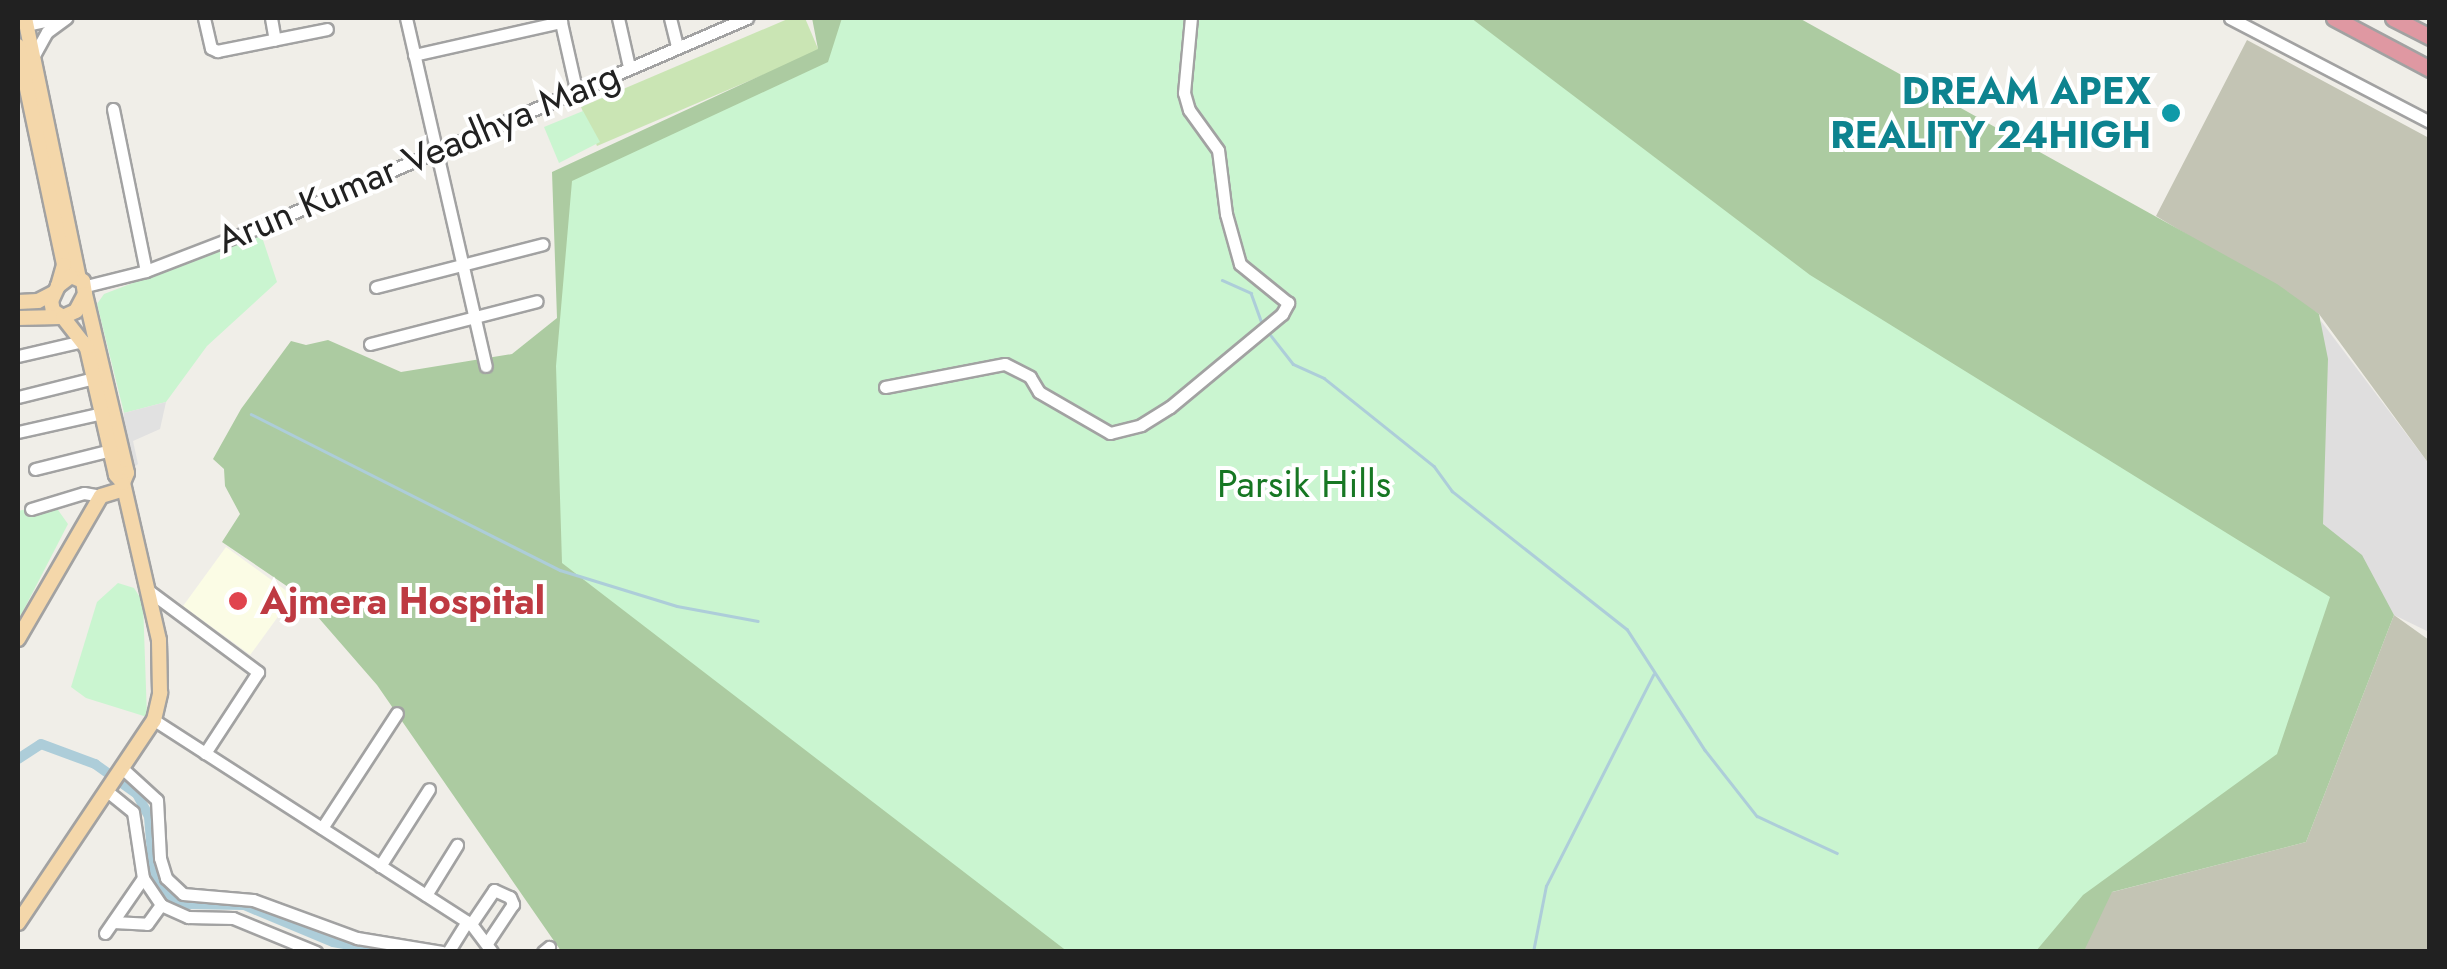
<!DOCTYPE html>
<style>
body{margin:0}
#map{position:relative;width:2447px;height:969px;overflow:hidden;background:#f0eee8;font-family:Jost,sans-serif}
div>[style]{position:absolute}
.residential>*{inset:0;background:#dfdede}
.education>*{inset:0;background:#fbfce5;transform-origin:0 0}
.construction>*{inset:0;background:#c3c4b4}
.grass>*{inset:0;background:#cae5b4}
.forest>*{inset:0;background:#accba1}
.park>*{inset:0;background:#caf5d0}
.parking>*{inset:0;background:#e1e1e1}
.stream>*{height:2.5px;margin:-1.25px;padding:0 1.25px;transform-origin:1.25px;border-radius:1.25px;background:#adcdd9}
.canal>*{height:10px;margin:-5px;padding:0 5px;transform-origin:5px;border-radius:5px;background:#adcdd9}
.roads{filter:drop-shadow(2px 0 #a2a2a2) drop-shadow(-2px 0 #a2a2a2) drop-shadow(0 2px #a2a2a2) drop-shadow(0 -2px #a2a2a2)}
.minor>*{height:11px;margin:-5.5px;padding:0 5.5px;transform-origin:5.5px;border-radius:5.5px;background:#fff}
.major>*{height:14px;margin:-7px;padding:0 7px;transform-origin:7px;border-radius:7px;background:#f4d7aa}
.highway>*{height:15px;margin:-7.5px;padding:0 7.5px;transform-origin:7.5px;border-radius:7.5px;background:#df98a2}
.dots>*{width:28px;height:28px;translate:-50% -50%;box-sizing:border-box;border:5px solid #fff;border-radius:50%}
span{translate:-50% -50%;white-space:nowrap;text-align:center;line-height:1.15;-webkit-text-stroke:8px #fff;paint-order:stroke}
.culture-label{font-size:38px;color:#0d838f;font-weight:700}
.right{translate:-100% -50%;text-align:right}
.street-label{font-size:38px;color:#212121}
.park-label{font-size:38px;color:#177723}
.health-label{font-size:38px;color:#be3a42;font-weight:700}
.left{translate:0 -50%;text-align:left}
.frame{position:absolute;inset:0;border:20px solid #212121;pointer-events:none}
</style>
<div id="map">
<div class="residential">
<i style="clip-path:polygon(2321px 321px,2429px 464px,2429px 632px,2394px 615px,2329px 568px,2323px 524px)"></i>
</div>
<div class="education">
<i style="left:226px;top:547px;width:83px;height:73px;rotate:36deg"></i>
</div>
<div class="construction">
<i style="clip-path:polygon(2247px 40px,2429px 138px,2429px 464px,2319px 314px,2156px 216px)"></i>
<i style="clip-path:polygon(2394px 615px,2429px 640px,2429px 951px,2071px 952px,2097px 896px,2306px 842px)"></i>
</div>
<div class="grass">
<i style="clip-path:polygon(790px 18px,805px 18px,819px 51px,597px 146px,581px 107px)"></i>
</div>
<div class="forest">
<i style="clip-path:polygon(812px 18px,1799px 18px,2277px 284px,2319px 314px,2328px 359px,2323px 524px,2362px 555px,2394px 615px,2306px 842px,2112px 892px,2084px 951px,561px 951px,377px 685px,297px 593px,222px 542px,240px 514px,225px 486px,224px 469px,213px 459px,241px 409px,291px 341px,306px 345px,328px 340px,401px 372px,512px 354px,557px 318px,552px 172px,818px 49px)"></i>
</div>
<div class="park">
<i style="clip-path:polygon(842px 18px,1471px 18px,1810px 275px,2330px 597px,2277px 754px,2083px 895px,2036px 951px,1068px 952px,562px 563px,556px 366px,572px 181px,828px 62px)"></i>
<i style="clip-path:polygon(583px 111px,600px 142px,559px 163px,544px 127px)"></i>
<i style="clip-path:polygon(261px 234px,277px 282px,207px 346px,166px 402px,124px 413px,97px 304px,104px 294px)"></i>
<i style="clip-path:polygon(53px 503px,68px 524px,19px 619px,18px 511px)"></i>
<i style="clip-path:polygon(118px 583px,134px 588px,143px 602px,147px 717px,86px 698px,71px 687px,97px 602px)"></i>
</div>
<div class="parking">
<i style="clip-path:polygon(166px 402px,160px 429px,133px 441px,138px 464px,127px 473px,120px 445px,124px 413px)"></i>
</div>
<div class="stream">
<i style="left:1222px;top:280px;width:32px;rotate:24deg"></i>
<i style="left:1251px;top:293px;width:32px;rotate:70deg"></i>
<i style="left:1269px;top:333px;width:39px;rotate:52deg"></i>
<i style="left:1293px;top:364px;width:34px;rotate:24deg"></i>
<i style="left:1324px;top:378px;width:141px;rotate:38.7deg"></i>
<i style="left:1434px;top:466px;width:31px;rotate:54deg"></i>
<i style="left:1452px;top:491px;width:223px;rotate:38.3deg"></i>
<i style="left:1627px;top:629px;width:144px;rotate:57.2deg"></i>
<i style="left:1705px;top:750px;width:84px;rotate:51.8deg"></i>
<i style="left:1757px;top:816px;width:88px;rotate:24.8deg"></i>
<i style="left:251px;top:414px;width:346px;rotate:26.8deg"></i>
<i style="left:560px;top:570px;width:122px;rotate:17.1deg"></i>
<i style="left:677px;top:606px;width:82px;rotate:10.5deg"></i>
<i style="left:1533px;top:952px;width:67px;rotate:-78.9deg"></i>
<i style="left:1546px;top:886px;width:237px;rotate:-63.1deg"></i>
</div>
<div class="canal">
<i style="left:18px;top:759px;width:27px;rotate:-33deg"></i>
<i style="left:41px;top:744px;width:58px;rotate:20.3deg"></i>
<i style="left:95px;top:764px;width:52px;rotate:35.5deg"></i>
<i style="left:137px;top:794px;width:26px;rotate:62deg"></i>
<i style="left:149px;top:817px;width:59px;rotate:85.2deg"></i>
<i style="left:154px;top:876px;width:29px;rotate:49deg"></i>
<i style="left:173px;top:898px;width:14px;rotate:25deg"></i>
<i style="left:186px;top:904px;width:58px;rotate:1deg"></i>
<i style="left:244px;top:905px;width:96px;rotate:22.6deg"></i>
<i style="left:333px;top:942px;width:57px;rotate:10.1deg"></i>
</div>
<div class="roads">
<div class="minor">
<i style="left:204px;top:18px;width:31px;rotate:77deg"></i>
<i style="left:211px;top:48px;width:7px;rotate:27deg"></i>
<i style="left:217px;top:51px;width:112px;rotate:-11.3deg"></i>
<i style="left:271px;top:18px;width:22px;rotate:80deg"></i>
<i style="left:406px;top:18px;width:357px;rotate:77.1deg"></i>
<i style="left:560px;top:18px;width:73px;rotate:77.3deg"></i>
<i style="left:618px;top:18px;width:50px;rotate:77.3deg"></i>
<i style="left:670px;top:18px;width:30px;rotate:76deg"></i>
<i style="left:2230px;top:18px;width:225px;rotate:27.5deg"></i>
<i style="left:26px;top:25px;width:34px;rotate:-12deg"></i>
<i style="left:414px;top:55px;width:151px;rotate:-12.7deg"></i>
<i style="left:33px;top:57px;width:29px;rotate:-61deg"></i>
<i style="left:47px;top:32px;width:24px;rotate:-36deg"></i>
<i style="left:113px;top:109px;width:165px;rotate:78.5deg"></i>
<i style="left:86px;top:286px;width:62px;rotate:-14deg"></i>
<i style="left:146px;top:271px;width:122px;rotate:-21.1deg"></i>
<i style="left:260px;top:227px;width:530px;rotate:-23.23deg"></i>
<i style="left:376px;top:287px;width:172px;rotate:-14.4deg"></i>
<i style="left:370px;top:344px;width:172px;rotate:-14.4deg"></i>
<i style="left:18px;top:356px;width:67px;rotate:-13deg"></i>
<i style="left:885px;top:387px;width:122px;rotate:-10.9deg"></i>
<i style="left:1005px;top:364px;width:28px;rotate:27deg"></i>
<i style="left:1030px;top:377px;width:17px;rotate:59deg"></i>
<i style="left:1039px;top:392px;width:82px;rotate:30deg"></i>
<i style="left:1110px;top:433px;width:32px;rotate:-14deg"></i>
<i style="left:1141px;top:425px;width:34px;rotate:-32deg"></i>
<i style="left:1170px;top:407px;width:146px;rotate:-39.7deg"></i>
<i style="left:1282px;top:314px;width:13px;rotate:-61deg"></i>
<i style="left:1288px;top:303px;width:62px;rotate:-140.9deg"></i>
<i style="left:1240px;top:264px;width:52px;rotate:-105.6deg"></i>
<i style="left:1226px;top:214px;width:64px;rotate:-97.1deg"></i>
<i style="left:1218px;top:150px;width:49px;rotate:-125.9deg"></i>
<i style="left:1189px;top:110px;width:18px;rotate:-106deg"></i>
<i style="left:1184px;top:93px;width:75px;rotate:-84.7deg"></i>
<i style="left:18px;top:397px;width:78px;rotate:-14deg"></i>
<i style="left:18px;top:432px;width:86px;rotate:-12.7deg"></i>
<i style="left:35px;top:469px;width:78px;rotate:-14deg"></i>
<i style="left:31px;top:509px;width:55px;rotate:-16.8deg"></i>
<i style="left:84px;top:493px;width:17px;rotate:10deg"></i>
<i style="left:149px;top:591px;width:136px;rotate:36.6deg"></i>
<i style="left:258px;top:672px;width:97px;rotate:123.2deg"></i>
<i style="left:154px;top:720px;width:377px;rotate:32.8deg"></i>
<i style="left:471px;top:924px;width:35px;rotate:53deg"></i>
<i style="left:122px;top:768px;width:47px;rotate:42.4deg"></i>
<i style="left:157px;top:800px;width:58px;rotate:87deg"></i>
<i style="left:160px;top:858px;width:21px;rotate:73deg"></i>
<i style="left:166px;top:878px;width:23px;rotate:43deg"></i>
<i style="left:183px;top:894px;width:70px;rotate:4.9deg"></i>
<i style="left:253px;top:900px;width:111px;rotate:20.1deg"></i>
<i style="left:357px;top:938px;width:86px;rotate:9.4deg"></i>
<i style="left:107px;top:791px;width:33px;rotate:39deg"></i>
<i style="left:133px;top:812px;width:67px;rotate:81.4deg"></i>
<i style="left:143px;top:878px;width:32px;rotate:56deg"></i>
<i style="left:161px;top:905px;width:30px;rotate:24deg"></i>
<i style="left:188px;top:917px;width:45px;rotate:1.3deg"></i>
<i style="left:233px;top:918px;width:90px;rotate:22.3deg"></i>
<i style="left:322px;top:828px;width:137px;rotate:-56.9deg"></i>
<i style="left:380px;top:866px;width:91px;rotate:-57.5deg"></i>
<i style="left:426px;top:895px;width:59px;rotate:-58.2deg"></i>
<i style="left:113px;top:922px;width:34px;rotate:3deg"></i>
<i style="left:147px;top:924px;width:24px;rotate:-54deg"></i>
<i style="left:471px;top:924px;width:41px;rotate:-55.9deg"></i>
<i style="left:494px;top:890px;width:17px;rotate:24deg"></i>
<i style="left:510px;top:897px;width:8px;rotate:67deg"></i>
<i style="left:513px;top:904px;width:47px;rotate:123.7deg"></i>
<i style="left:105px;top:933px;width:67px;rotate:-55.4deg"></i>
<i style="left:448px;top:952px;width:36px;rotate:-58deg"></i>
<i style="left:543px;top:952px;width:8px;rotate:-40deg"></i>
</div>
<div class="major">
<i style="left:25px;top:18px;width:266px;rotate:78.3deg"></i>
<i style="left:18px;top:46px;width:224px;rotate:78.1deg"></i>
<i style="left:64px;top:265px;width:22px;rotate:106deg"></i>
<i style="left:71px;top:276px;width:13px;rotate:23deg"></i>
<i style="left:83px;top:281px;width:13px;rotate:81deg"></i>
<i style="left:85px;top:294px;width:19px;rotate:118deg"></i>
<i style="left:76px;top:311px;width:14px;rotate:155deg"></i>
<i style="left:63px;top:317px;width:12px;rotate:-149deg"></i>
<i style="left:53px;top:311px;width:10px;rotate:-101deg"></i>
<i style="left:51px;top:301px;width:17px;rotate:-65deg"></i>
<i style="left:58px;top:286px;width:16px;rotate:-38deg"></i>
<i style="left:85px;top:294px;width:184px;rotate:76.8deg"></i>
<i style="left:127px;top:473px;width:11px;rotate:112deg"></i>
<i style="left:18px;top:302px;width:20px;rotate:-3deg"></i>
<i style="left:38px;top:301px;width:18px;rotate:-27deg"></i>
<i style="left:18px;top:318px;width:42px;rotate:-1.4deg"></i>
<i style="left:18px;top:639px;width:165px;rotate:-59.9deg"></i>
<i style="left:101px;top:496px;width:24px;rotate:-17deg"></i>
<i style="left:18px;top:923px;width:244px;rotate:-56.2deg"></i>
<i style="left:154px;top:720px;width:28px;rotate:-77deg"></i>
<i style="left:160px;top:693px;width:53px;rotate:-91.1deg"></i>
<i style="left:159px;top:640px;width:161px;rotate:-102.9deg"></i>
<i style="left:123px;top:483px;width:11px;rotate:-131deg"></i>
<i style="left:116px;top:475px;width:130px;rotate:-102.9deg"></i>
<i style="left:87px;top:348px;width:39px;rotate:-128deg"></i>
</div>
<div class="highway">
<i style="left:2334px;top:18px;width:109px;rotate:28deg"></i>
<i style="left:2393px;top:18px;width:42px;rotate:27.2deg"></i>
</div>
</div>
<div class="dots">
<i style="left:2171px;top:113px;background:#0f9aa8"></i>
<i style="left:238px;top:601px;background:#e0444e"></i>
</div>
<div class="culture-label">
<span class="right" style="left:2151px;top:113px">DREAM APEX<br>REALITY 24HIGH</span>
</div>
<div class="street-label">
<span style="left:418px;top:157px;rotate:-23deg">Arun Kumar Veadhya Marg</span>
</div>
<div class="park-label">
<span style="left:1304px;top:484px">Parsik Hills</span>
</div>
<div class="health-label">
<span class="left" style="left:260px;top:601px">Ajmera Hospital</span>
</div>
<div class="frame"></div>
</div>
